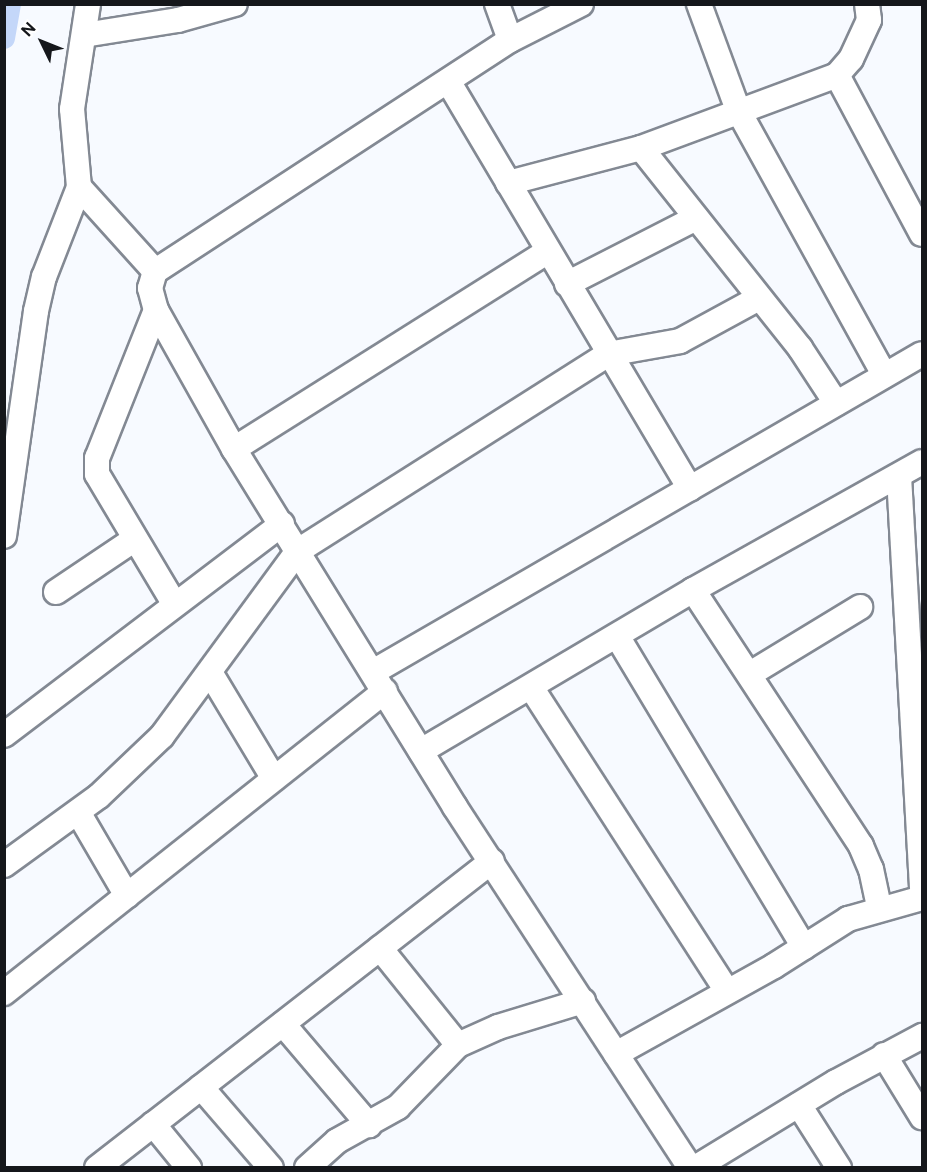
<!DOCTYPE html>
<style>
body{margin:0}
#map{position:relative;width:927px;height:1172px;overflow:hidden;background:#f7faff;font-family:"Public Sans",sans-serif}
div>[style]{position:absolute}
.canal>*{height:22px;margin:-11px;padding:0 11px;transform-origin:11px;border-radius:11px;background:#c4d7f9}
.roads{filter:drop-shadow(2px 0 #838993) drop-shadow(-2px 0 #838993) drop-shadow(0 2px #838993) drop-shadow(0 -2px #838993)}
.street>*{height:24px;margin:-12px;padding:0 12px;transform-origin:12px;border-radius:12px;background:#fff}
span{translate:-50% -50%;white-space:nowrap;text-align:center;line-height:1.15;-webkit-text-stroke:5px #fff;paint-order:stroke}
.frame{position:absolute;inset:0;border:6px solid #15171b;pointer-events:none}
.north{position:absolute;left:12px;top:12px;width:60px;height:60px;-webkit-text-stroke:4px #fff;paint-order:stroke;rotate:313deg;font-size:16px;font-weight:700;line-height:24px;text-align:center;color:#15171b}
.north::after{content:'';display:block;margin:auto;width:21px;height:27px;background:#15171b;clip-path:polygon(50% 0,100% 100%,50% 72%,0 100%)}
</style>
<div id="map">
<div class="canal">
<i style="left:4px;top:38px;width:35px;rotate:-80deg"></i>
</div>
<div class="roads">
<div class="street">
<i style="left:497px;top:4px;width:38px;rotate:70deg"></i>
<i style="left:581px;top:4px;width:80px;rotate:153.1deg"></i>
<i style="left:510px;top:40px;width:424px;rotate:146.9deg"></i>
<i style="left:155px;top:271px;width:18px;rotate:106deg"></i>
<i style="left:150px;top:288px;width:23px;rotate:75deg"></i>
<i style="left:156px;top:310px;width:159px;rotate:60.7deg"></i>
<i style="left:234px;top:449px;width:421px;rotate:58.3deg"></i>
<i style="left:455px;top:807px;width:431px;rotate:56.9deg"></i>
<i style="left:699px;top:4px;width:113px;rotate:69.8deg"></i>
<i style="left:738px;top:110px;width:303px;rotate:61.1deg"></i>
<i style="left:84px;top:35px;width:95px;rotate:-9.1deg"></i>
<i style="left:178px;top:20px;width:59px;rotate:-15.7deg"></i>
<i style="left:837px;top:75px;width:180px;rotate:61.9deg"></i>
<i style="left:448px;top:81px;width:474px;rotate:59.3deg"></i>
<i style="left:641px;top:148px;width:256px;rotate:51.5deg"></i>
<i style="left:800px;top:348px;width:66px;rotate:56.8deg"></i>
<i style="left:508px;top:183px;width:138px;rotate:-14.7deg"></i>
<i style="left:641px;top:148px;width:209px;rotate:-20.4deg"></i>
<i style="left:837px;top:75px;width:21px;rotate:-49deg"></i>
<i style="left:851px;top:59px;width:43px;rotate:-65.2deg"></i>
<i style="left:869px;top:20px;width:16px;rotate:-97deg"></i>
<i style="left:79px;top:187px;width:113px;rotate:47.9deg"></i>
<i style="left:567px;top:284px;width:145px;rotate:-27.1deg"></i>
<i style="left:156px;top:310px;width:159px;rotate:111.7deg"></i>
<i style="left:97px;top:458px;width:16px;rotate:90deg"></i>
<i style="left:97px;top:474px;width:152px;rotate:59.2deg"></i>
<i style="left:234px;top:449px;width:371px;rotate:-32.2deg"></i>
<i style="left:899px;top:476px;width:418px;rotate:86.8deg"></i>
<i style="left:4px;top:536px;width:227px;rotate:-81.9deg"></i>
<i style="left:36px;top:311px;width:35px;rotate:-77deg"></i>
<i style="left:44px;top:277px;width:97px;rotate:-68.7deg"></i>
<i style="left:79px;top:187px;width:78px;rotate:-95.1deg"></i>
<i style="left:72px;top:109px;width:106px;rotate:-81.3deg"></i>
<i style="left:693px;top:590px;width:306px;rotate:56.7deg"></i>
<i style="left:861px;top:846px;width:25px;rotate:67deg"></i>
<i style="left:871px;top:869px;width:40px;rotate:78deg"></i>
<i style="left:56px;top:592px;width:95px;rotate:-33.9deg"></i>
<i style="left:617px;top:636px;width:363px;rotate:59deg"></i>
<i style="left:373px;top:672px;width:634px;rotate:-30.08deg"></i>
<i style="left:211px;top:674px;width:122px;rotate:59deg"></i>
<i style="left:750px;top:674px;width:129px;rotate:-31.3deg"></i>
<i style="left:531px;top:687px;width:362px;rotate:57.2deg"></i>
<i style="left:4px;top:735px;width:349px;rotate:-37.2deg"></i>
<i style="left:421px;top:751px;width:316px;rotate:-30.6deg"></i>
<i style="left:693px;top:590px;width:262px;rotate:-29.2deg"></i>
<i style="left:78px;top:812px;width:97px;rotate:59.7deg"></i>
<i style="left:4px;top:865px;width:117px;rotate:-36deg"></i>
<i style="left:99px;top:796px;width:87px;rotate:-43.6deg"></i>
<i style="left:162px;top:736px;width:230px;rotate:-53.7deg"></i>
<i style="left:298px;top:551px;width:367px;rotate:-32.4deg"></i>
<i style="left:608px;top:354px;width:73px;rotate:-10.2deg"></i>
<i style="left:680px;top:341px;width:90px;rotate:-28.6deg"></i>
<i style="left:380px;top:948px;width:124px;rotate:51.2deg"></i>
<i style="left:4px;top:993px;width:486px;rotate:-38.4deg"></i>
<i style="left:283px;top:1024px;width:133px;rotate:49.6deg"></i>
<i style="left:616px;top:1054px;width:181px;rotate:-29.1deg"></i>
<i style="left:774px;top:966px;width:88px;rotate:-32.4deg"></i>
<i style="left:848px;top:919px;width:77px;rotate:-15.8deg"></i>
<i style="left:884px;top:1055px;width:73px;rotate:58.5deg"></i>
<i style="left:201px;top:1087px;width:107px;rotate:49.2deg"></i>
<i style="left:799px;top:1105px;width:75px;rotate:57.6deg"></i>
<i style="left:153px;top:1124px;width:57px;rotate:50.7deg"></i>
<i style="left:97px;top:1168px;width:500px;rotate:-37.85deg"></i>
<i style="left:307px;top:1168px;width:40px;rotate:-42deg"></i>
<i style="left:337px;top:1141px;width:70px;rotate:-29.1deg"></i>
<i style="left:398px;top:1107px;width:86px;rotate:-45.9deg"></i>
<i style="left:458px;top:1045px;width:44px;rotate:-24.2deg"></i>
<i style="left:498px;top:1027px;width:89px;rotate:-17deg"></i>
<i style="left:695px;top:1168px;width:165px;rotate:-31.4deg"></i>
<i style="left:836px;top:1082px;width:98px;rotate:-28.1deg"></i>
</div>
</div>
<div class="frame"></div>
<div class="north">N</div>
</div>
